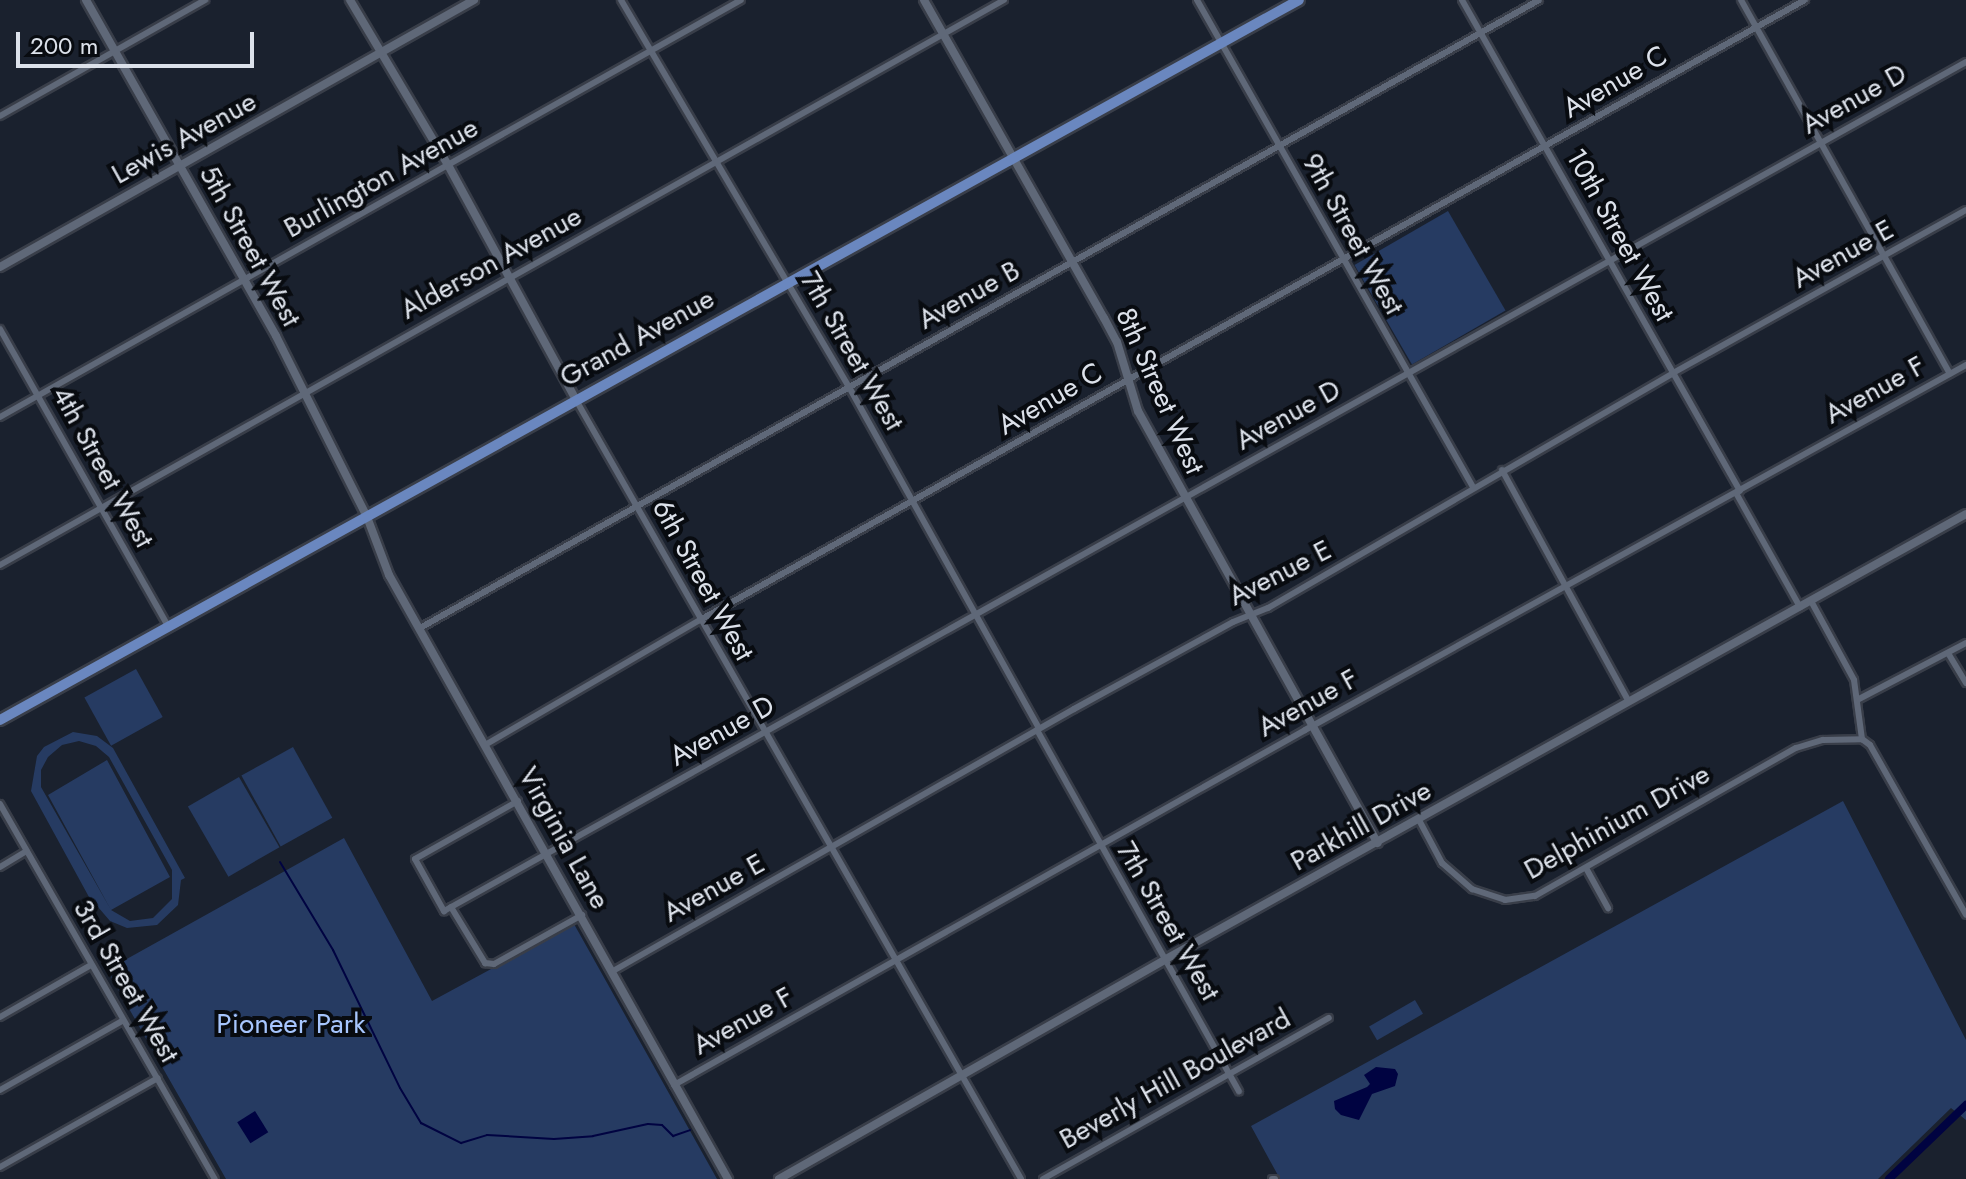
<!DOCTYPE html>
<style>
body{margin:0}
#map{position:relative;width:1966px;height:1179px;overflow:hidden;background:#1a212e;font-family:Jost,sans-serif}
div>[style]{position:absolute}
.green>*{inset:0;background:#263b62;transform-origin:0 0}
.water>*{inset:0;background:#000341;transform-origin:0 0}
.stream>*{height:2px;margin:-1px;padding:0 1px;transform-origin:1px;border-radius:1px;background:#000341}
.canal>*{height:8px;margin:-4px;padding:0 4px;transform-origin:4px;border-radius:4px;background:#000341}
.roads{filter:drop-shadow(2px 0 #393e49) drop-shadow(-2px 0 #393e49) drop-shadow(0 2px #393e49) drop-shadow(0 -2px #393e49)}
.minor>*{height:6px;margin:-3px;padding:0 3px;transform-origin:3px;border-radius:3px;background:#5f6878}
.tertiary>*{height:8px;margin:-4px;padding:0 4px;transform-origin:4px;border-radius:4px;background:#5f6878}
.primary>*{height:10px;margin:-5px;padding:0 5px;transform-origin:5px;border-radius:5px;background:#6a87bf}
span{translate:-50% -50%;white-space:nowrap;text-align:center;line-height:1.15;-webkit-text-stroke:8px #080b10;paint-order:stroke}
.street-label{font-size:28px;color:#dce1ea}
.park-label{font-size:28px;color:#a7c6fe}
.scale{position:absolute;left:16px;top:32px;width:238px;height:36px;box-sizing:border-box;border:4px solid #dce1ea;border-top:0;padding-left:10px;font-size:24px;line-height:28px;white-space:nowrap;color:#dce1ea;-webkit-text-stroke:6px #080b10;paint-order:stroke}
</style>
<div id="map">
<div class="green">
<i style="left:1448px;top:211px;width:115px;height:108px;rotate:60deg"></i>
<i style="left:136px;top:669px;width:55px;height:59px;rotate:61deg"></i>
<i style="clip-path:polygon(evenodd,73px 732px,97px 736px,113px 748px,185px 878px,181px 880px,178px 905px,157px 925px,127px 928px,110px 921px,98px 907px,95px 908px,31px 791px,37px 756px,44px 747px,73px 732px,79px 741px,96px 746px,109px 757px,172px 870px,172px 899px,153px 918px,130px 921px,111px 910px,170px 877px,107px 760px,48px 795px,111px 910px,41px 787px,41px 770px,48px 757px,62px 745px,79px 741px)"></i>
<i style="left:293px;top:747px;width:81px;height:59px;rotate:61deg"></i>
<i style="left:239px;top:777px;width:81px;height:59px;rotate:60deg"></i>
<i style="clip-path:polygon(1843px 801px,1966px 1040px,1966px 1120px,1951px 1108px,1878px 1179px,1280px 1179px,1251px 1126px)"></i>
<i style="clip-path:polygon(344px 838px,432px 1001px,574px 924px,717px 1179px,226px 1179px,107px 970px)"></i>
<i style="left:1415px;top:1000px;width:16px;height:53px;rotate:60deg"></i>
</div>
<div class="water">
<i style="clip-path:polygon(1376px 1067px,1395px 1069px,1398px 1074px,1395px 1086px,1372px 1094px,1359px 1120px,1341px 1115px,1335px 1109px,1334px 1101px,1367px 1087px,1370px 1084px,1364px 1075px)"></i>
<i style="left:255px;top:1111px;width:25px;height:21px;rotate:58deg"></i>
</div>
<div class="stream">
<i style="left:280px;top:862px;width:103px;rotate:58.9deg"></i>
<i style="left:333px;top:950px;width:153px;rotate:64.1deg"></i>
<i style="left:400px;top:1088px;width:41px;rotate:59deg"></i>
<i style="left:421px;top:1123px;width:45px;rotate:26.6deg"></i>
<i style="left:461px;top:1143px;width:27px;rotate:-17deg"></i>
<i style="left:487px;top:1135px;width:67px;rotate:3.4deg"></i>
<i style="left:554px;top:1139px;width:39px;rotate:-4deg"></i>
<i style="left:593px;top:1136px;width:56px;rotate:-12.3deg"></i>
<i style="left:648px;top:1124px;width:14px;rotate:4deg"></i>
<i style="left:662px;top:1125px;width:16px;rotate:45deg"></i>
<i style="left:673px;top:1136px;width:18px;rotate:-19deg"></i>
</div>
<div class="canal">
<i style="left:1889px;top:1179px;width:107px;rotate:-43.9deg"></i>
</div>
<div class="roads">
<div class="minor">
<i style="left:621px;top:0;width:449px;rotate:59.5deg"></i>
<i style="left:849px;top:387px;width:390px;rotate:60.9deg"></i>
<i style="left:1197px;top:0;width:560px;rotate:60.46deg"></i>
<i style="left:1462px;top:0;width:564px;rotate:60.48deg"></i>
<i style="left:1741px;top:0;width:428px;rotate:60.8deg"></i>
<i style="left:0;top:116px;width:236px;rotate:-29.5deg"></i>
<i style="left:0;top:329px;width:341px;rotate:60.5deg"></i>
<i style="left:576px;top:400px;width:897px;rotate:60.26deg"></i>
<i style="left:0;top:417px;width:850px;rotate:-29.37deg"></i>
<i style="left:1502px;top:470px;width:264px;rotate:61.3deg"></i>
<i style="left:1736px;top:493px;width:131px;rotate:60.7deg"></i>
<i style="left:0;top:565px;width:1152px;rotate:-29.37deg"></i>
<i style="left:1811px;top:601px;width:90px;rotate:61.4deg"></i>
<i style="left:1854px;top:680px;width:60px;rotate:82.3deg"></i>
<i style="left:1862px;top:739px;width:10px;rotate:37deg"></i>
<i style="left:1870px;top:745px;width:195px;rotate:60.5deg"></i>
<i style="left:420px;top:628px;width:1283px;rotate:-29.3deg"></i>
<i style="left:1948px;top:653px;width:35px;rotate:59deg"></i>
<i style="left:1859px;top:699px;width:121px;rotate:-27.6deg"></i>
<i style="left:1037px;top:730px;width:414px;rotate:60.8deg"></i>
<i style="left:485px;top:745px;width:249px;rotate:-30.2deg"></i>
<i style="left:700px;top:620px;width:1267px;rotate:-29.3deg"></i>
<i style="left:518px;top:801px;width:118px;rotate:150.6deg"></i>
<i style="left:415px;top:859px;width:60px;rotate:60.9deg"></i>
<i style="left:444px;top:911px;width:1743px;rotate:-29.15deg"></i>
<i style="left:0;top:804px;width:432px;rotate:60.2deg"></i>
<i style="left:1419px;top:820px;width:49px;rotate:61.9deg"></i>
<i style="left:1442px;top:863px;width:40px;rotate:41deg"></i>
<i style="left:1472px;top:889px;width:35px;rotate:18deg"></i>
<i style="left:1505px;top:900px;width:30px;rotate:-8deg"></i>
<i style="left:1535px;top:896px;width:300px;rotate:-29.6deg"></i>
<i style="left:1796px;top:748px;width:28px;rotate:-17deg"></i>
<i style="left:1823px;top:740px;width:39px;rotate:-1deg"></i>
<i style="left:0;top:867px;width:31px;rotate:-31deg"></i>
<i style="left:1586px;top:868px;width:46px;rotate:61.2deg"></i>
<i style="left:451px;top:907px;width:66px;rotate:58.7deg"></i>
<i style="left:485px;top:963px;width:9px;rotate:6deg"></i>
<i style="left:494px;top:964px;width:101px;rotate:-29.1deg"></i>
<i style="left:613px;top:971px;width:530px;rotate:-29.61deg"></i>
<i style="left:1074px;top:709px;width:181px;rotate:-28.7deg"></i>
<i style="left:1233px;top:622px;width:38px;rotate:-22deg"></i>
<i style="left:1268px;top:608px;width:468px;rotate:-30.1deg"></i>
<i style="left:1673px;top:373px;width:335px;rotate:-29.1deg"></i>
<i style="left:0;top:1017px;width:105px;rotate:-29.7deg"></i>
<i style="left:674px;top:1085px;width:724px;rotate:-29.36deg"></i>
<i style="left:1305px;top:730px;width:755px;rotate:-28.91deg"></i>
<i style="left:0;top:1090px;width:140px;rotate:-29.5deg"></i>
<i style="left:0;top:1167px;width:181px;rotate:-29.4deg"></i>
<i style="left:1043px;top:1179px;width:328px;rotate:-29.4deg"></i>
<i style="left:1272px;top:1179px;width:3px"></i>
</div>
<div class="tertiary">
<i style="left:86px;top:0;width:386px;rotate:60.5deg"></i>
<i style="left:276px;top:336px;width:203px;rotate:63.3deg"></i>
<i style="left:367px;top:517px;width:62px;rotate:69.2deg"></i>
<i style="left:389px;top:575px;width:693px;rotate:60.7deg"></i>
<i style="left:350px;top:0;width:192px;rotate:59.3deg"></i>
<i style="left:448px;top:165px;width:268px;rotate:61.4deg"></i>
<i style="left:924px;top:0;width:365px;rotate:60.5deg"></i>
<i style="left:1104px;top:318px;width:27px;rotate:62deg"></i>
<i style="left:1117px;top:342px;width:72px;rotate:73.1deg"></i>
<i style="left:1138px;top:411px;width:494px;rotate:61deg"></i>
<i style="left:0;top:267px;width:544px;rotate:-29.39deg"></i>
<i style="left:779px;top:1179px;width:445px;rotate:-29.6deg"></i>
<i style="left:1166px;top:959px;width:915px;rotate:-29.08deg"></i>
</div>
<div class="primary">
<i style="left:0;top:720px;width:1485px;rotate:-29deg"></i>
</div>
</div>
<div class="street-label">
<span style="left:1615px;top:82px;rotate:-30deg">Avenue C</span>
<span style="left:1854px;top:99px;rotate:-29deg">Avenue D</span>
<span style="left:184px;top:138px;rotate:-29deg">Lewis Avenue</span>
<span style="left:381px;top:178px;rotate:-29deg">Burlington Avenue</span>
<span style="left:1353px;top:234px;rotate:61deg">9th Street West</span>
<span style="left:1620px;top:235px;rotate:61deg">10th Street West</span>
<span style="left:250px;top:246px;rotate:61deg">5th Street West</span>
<span style="left:1843px;top:254px;rotate:-29deg">Avenue E</span>
<span style="left:491px;top:263px;rotate:-29deg">Alderson Avenue</span>
<span style="left:969px;top:295px;rotate:-29deg">Avenue B</span>
<span style="left:637px;top:338px;rotate:-29deg">Grand Avenue</span>
<span style="left:852px;top:351px;rotate:60deg">7th Street West</span>
<span style="left:1875px;top:390px;rotate:-29deg">Avenue F</span>
<span style="left:1160px;top:391px;rotate:66deg">8th Street West</span>
<span style="left:1050px;top:399px;rotate:-30deg">Avenue C</span>
<span style="left:1288px;top:415px;rotate:-29deg">Avenue D</span>
<span style="left:103px;top:467px;rotate:61deg">4th Street West</span>
<span style="left:1280px;top:573px;rotate:-27deg">Avenue E</span>
<span style="left:703px;top:580px;rotate:61deg">6th Street West</span>
<span style="left:1308px;top:703px;rotate:-29deg">Avenue F</span>
<span style="left:722px;top:731px;rotate:-29deg">Avenue D</span>
<span style="left:1617px;top:822px;rotate:-29deg">Delphinium Drive</span>
<span style="left:1361px;top:826px;rotate:-29deg">Parkhill Drive</span>
<span style="left:564px;top:838px;rotate:61deg">Virginia Lane</span>
<span style="left:714px;top:888px;rotate:-29deg">Avenue E</span>
<span style="left:1168px;top:921px;rotate:60deg">7th Street West</span>
<span style="left:126px;top:981px;rotate:60deg">3rd Street West</span>
<span style="left:743px;top:1021px;rotate:-29deg">Avenue F</span>
<span style="left:1175px;top:1079px;rotate:-29deg">Beverly Hill Boulevard</span>
</div>
<div class="park-label">
<span style="left:291px;top:1024px">Pioneer Park</span>
</div>
<div class="scale">200 m</div>
</div>
